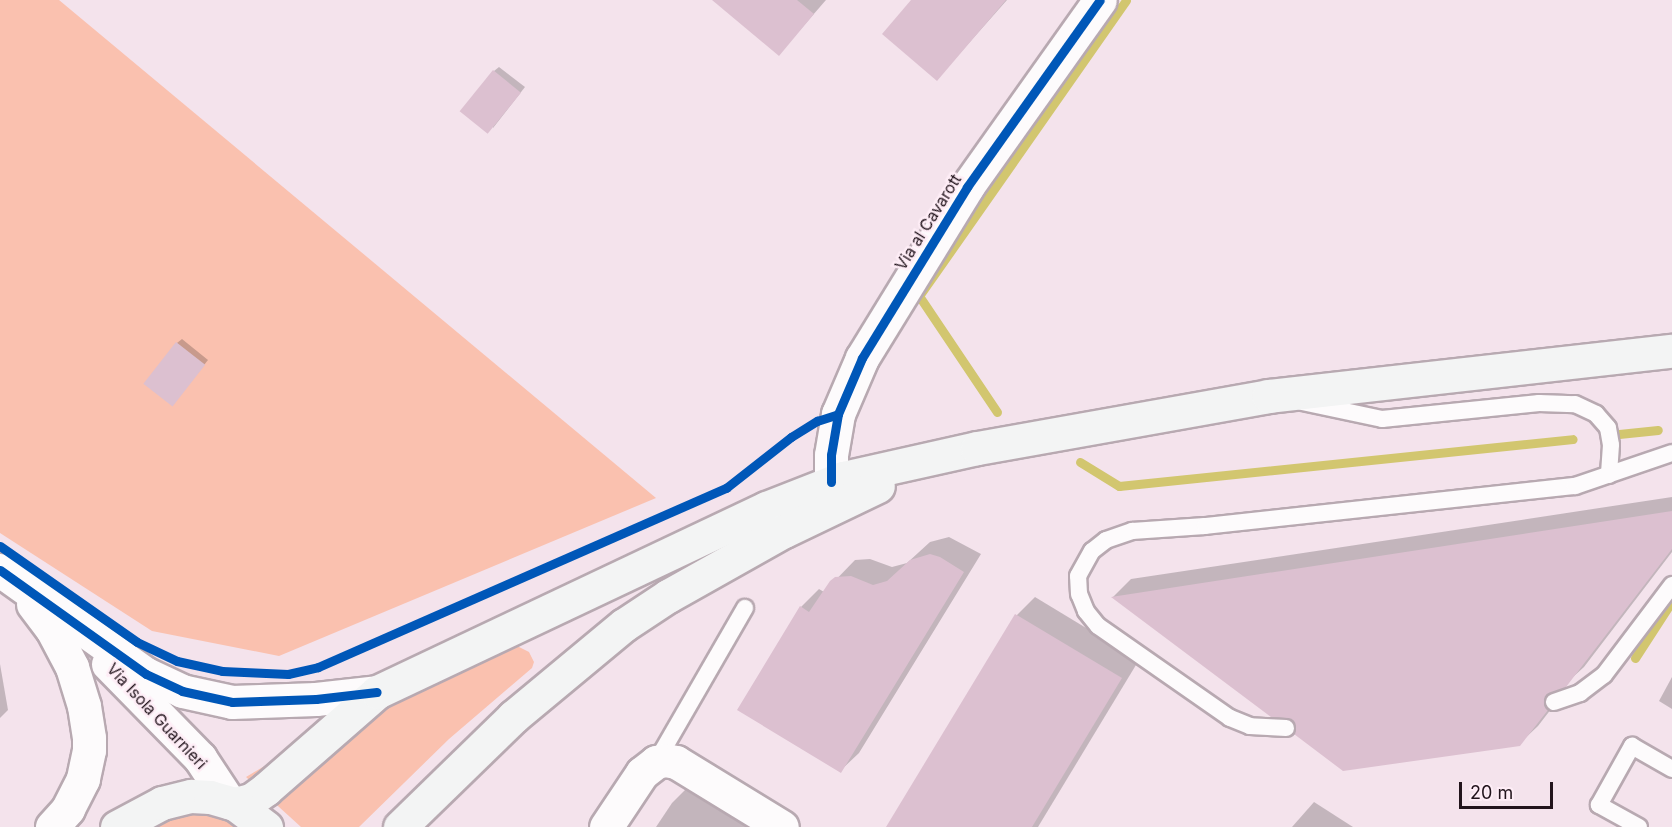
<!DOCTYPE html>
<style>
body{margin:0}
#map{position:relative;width:1672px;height:827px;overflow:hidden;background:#f4e3ec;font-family:Inter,sans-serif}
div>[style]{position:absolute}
.green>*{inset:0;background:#fac1af}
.shadow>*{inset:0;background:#0003}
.stream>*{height:9px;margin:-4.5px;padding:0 4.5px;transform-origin:4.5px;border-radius:4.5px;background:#d2c66f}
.building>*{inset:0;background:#dcc0d0;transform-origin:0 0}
.roads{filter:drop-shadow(2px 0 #b8a9b1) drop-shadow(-2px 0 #b8a9b1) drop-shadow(0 2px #b8a9b1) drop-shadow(0 -2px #b8a9b1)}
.lane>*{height:16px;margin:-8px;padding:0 8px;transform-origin:8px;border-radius:8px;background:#fdfbfc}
.street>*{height:33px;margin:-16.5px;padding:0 16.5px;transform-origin:16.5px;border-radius:16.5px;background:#fdfbfc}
.secondary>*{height:33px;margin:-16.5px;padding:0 16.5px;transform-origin:16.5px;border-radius:16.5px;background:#f3f4f4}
.cycleway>*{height:9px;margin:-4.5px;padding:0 4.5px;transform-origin:4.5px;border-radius:4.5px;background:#0057b8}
span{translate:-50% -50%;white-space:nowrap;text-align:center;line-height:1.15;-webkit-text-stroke:5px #feedf6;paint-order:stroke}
.street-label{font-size:16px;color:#22141c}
.scale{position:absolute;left:1459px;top:782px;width:94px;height:27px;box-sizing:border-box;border:3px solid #22141c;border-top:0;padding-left:8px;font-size:18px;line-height:21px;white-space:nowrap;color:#22141c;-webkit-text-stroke:4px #feedf6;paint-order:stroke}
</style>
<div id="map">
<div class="green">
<i style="clip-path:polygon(0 0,59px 0,656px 498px,279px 656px,152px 631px,0 533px)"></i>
<i style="clip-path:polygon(511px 643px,529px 652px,534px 662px,532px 668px,449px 739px,359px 827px,301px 827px,246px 777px,293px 749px)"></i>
<i style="clip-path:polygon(192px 812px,224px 817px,241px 827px,151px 827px,174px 816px)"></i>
</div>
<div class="shadow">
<i style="clip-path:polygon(714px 0,826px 0,779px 54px)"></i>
<i style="clip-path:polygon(913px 0,1007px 0,937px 79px)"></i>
<i style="clip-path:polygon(499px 67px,525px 87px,493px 128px,494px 71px)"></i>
<i style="clip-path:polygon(182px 339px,208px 360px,176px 400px,177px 343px)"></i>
<i style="clip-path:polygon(1672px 497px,1672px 552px,1584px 667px,1562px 687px,1565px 691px,1538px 726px,1519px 744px,1298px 728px,1293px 718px,1113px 597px,1131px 579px)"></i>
<i style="clip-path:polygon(949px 537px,981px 554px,859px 753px,840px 771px,801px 607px,819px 589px,824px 592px,855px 560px,870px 559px,892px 567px,907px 563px,930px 542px)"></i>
<i style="clip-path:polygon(1035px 597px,1139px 660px,1038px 827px,888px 827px,1017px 615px)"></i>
<i style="clip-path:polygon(0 664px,8px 710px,0 718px)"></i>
<i style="clip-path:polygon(1672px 677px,1672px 709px,1659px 701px)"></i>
<i style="clip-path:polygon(690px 785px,755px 827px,656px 827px,672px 803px)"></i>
<i style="clip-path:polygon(1314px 802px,1353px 827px,1292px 827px)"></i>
</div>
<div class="stream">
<i style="left:997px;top:412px;width:140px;rotate:-123.9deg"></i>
<i style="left:919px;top:296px;width:361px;rotate:-55deg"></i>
<i style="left:1619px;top:434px;width:39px;rotate:-6deg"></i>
<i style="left:1080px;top:462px;width:46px;rotate:31.6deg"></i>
<i style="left:1119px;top:486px;width:456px;rotate:-5.9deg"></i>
<i style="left:1635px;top:658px;width:68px;rotate:-57deg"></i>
</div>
<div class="building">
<i style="clip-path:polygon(712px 0,797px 0,814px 14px,779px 56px)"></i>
<i style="clip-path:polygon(911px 0,1006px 0,937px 81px,882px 34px)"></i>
<i style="left:493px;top:70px;width:36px;height:53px;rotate:39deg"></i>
<i style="left:176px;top:342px;width:37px;height:53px;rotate:38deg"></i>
<i style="clip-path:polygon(1672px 511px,1672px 549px,1566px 687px,1546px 696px,1544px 705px,1548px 710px,1520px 746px,1343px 771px,1294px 734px,1296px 728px,1292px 720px,1271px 717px,1111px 597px)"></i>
<i style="clip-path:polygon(930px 554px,940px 557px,964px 572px,841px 773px,737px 710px,800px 606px,809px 612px,830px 581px,835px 577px,851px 576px,873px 585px,887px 581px,910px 560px)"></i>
<i style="clip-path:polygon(1015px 614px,1122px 678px,1032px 827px,886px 827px)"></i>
</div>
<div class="roads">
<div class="lane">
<i style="left:1302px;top:402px;width:82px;rotate:12deg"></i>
<i style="left:1382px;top:419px;width:158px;rotate:-5.8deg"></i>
<i style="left:1539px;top:403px;width:36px;rotate:2deg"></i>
<i style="left:1575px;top:404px;width:23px;rotate:25deg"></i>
<i style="left:1596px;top:414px;width:18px;rotate:49deg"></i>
<i style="left:1608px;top:428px;width:17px;rotate:80deg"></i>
<i style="left:1611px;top:445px;width:30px;rotate:94deg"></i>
<i style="left:1554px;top:702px;width:28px;rotate:-19deg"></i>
<i style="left:1580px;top:693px;width:30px;rotate:-37deg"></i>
<i style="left:1604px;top:675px;width:113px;rotate:-52.9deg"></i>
<i style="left:1286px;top:728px;width:36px;rotate:-177deg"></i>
<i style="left:1250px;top:726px;width:22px;rotate:-158deg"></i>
<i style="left:1230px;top:718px;width:161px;rotate:-145.1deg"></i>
<i style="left:1098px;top:626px;width:19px;rotate:-129deg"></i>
<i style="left:1086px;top:611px;width:18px;rotate:-112deg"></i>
<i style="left:1079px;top:594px;width:18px;rotate:-93deg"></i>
<i style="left:1078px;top:576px;width:29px;rotate:-61deg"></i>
<i style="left:1092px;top:551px;width:18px;rotate:-38deg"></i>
<i style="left:1106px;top:540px;width:28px;rotate:-19deg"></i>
<i style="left:1132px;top:531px;width:73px;rotate:-3.9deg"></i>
<i style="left:1205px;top:526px;width:372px;rotate:-6.2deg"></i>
<i style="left:1575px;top:486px;width:102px;rotate:-18.8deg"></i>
<i style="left:656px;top:762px;width:178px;rotate:-60deg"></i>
<i style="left:1639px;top:827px;width:46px;rotate:-151.2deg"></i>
<i style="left:1599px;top:805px;width:68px;rotate:-60.8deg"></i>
<i style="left:1632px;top:746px;width:46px;rotate:29.9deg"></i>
</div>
<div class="street">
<i style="left:831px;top:482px;width:27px;rotate:-90deg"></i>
<i style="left:831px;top:455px;width:42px;rotate:-80.3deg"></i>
<i style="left:838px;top:414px;width:61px;rotate:-66.8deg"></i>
<i style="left:862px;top:358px;width:201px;rotate:-58.4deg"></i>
<i style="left:967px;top:187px;width:229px;rotate:-54.6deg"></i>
<i style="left:0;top:570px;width:179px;rotate:35.5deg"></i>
<i style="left:146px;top:674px;width:40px;rotate:25deg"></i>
<i style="left:182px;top:691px;width:51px;rotate:12.4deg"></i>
<i style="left:232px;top:702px;width:84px;rotate:-2deg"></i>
<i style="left:316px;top:699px;width:61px;rotate:-6.5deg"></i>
<i style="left:33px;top:604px;width:31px;rotate:53deg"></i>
<i style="left:52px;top:629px;width:43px;rotate:62.2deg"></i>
<i style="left:72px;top:667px;width:41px;rotate:72.9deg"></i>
<i style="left:84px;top:706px;width:32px;rotate:81deg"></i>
<i style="left:89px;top:738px;width:12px;rotate:90deg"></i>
<i style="left:89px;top:750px;width:30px;rotate:102deg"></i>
<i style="left:83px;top:779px;width:34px;rotate:117deg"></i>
<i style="left:68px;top:809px;width:24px;rotate:132deg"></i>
<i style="left:108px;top:664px;width:132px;rotate:45.6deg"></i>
<i style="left:200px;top:758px;width:53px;rotate:56.6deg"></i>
<i style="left:606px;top:827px;width:65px;rotate:-56.3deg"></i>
<i style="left:642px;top:773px;width:18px;rotate:-38deg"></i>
<i style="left:656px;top:762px;width:9px;rotate:-13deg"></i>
<i style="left:665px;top:760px;width:11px;rotate:10deg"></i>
<i style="left:676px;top:762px;width:124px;rotate:31.5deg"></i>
</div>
<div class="secondary">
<i style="left:235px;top:804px;width:16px;rotate:-14deg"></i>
<i style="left:251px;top:800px;width:19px;rotate:-36deg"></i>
<i style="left:266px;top:789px;width:147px;rotate:-41.1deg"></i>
<i style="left:377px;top:692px;width:430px;rotate:-25.3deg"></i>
<i style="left:766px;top:508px;width:83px;rotate:-21.3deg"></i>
<i style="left:843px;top:478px;width:137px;rotate:-12.6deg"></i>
<i style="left:977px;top:448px;width:296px;rotate:-10.1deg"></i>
<i style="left:1268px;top:396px;width:406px;rotate:-6.4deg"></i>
<i style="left:117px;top:827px;width:51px;rotate:-28.1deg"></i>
<i style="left:162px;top:803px;width:30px;rotate:-14deg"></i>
<i style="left:191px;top:796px;width:19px;rotate:3deg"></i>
<i style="left:210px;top:797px;width:26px;rotate:16deg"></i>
<i style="left:235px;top:804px;width:39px;rotate:37deg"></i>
<i style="left:400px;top:827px;width:158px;rotate:-44.2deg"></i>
<i style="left:513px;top:717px;width:144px;rotate:-39.7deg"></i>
<i style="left:624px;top:625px;width:53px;rotate:-33.4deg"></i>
<i style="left:668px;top:596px;width:133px;rotate:-29.3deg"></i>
<i style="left:784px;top:531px;width:104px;rotate:-25.6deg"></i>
</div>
</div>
<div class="cycleway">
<i style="left:831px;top:482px;width:27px;rotate:-90deg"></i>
<i style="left:831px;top:455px;width:42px;rotate:-80.3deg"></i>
<i style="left:838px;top:414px;width:61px;rotate:-66.8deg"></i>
<i style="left:862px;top:358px;width:201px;rotate:-58.4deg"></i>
<i style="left:967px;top:187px;width:229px;rotate:-54.6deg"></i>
<i style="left:0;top:546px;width:167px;rotate:35deg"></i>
<i style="left:137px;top:642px;width:44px;rotate:25.4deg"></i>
<i style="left:177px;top:661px;width:46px;rotate:12.5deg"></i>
<i style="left:222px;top:671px;width:66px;rotate:2.6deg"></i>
<i style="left:288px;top:674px;width:31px;rotate:-13deg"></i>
<i style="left:318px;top:667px;width:446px;rotate:-23.7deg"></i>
<i style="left:726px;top:488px;width:83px;rotate:-38.1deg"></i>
<i style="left:791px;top:437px;width:31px;rotate:-32deg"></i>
<i style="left:817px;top:421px;width:22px;rotate:-18deg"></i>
<i style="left:0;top:570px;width:179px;rotate:35.5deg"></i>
<i style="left:146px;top:674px;width:40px;rotate:25deg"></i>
<i style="left:182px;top:691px;width:51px;rotate:12.4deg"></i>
<i style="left:232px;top:702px;width:84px;rotate:-2deg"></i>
<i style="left:316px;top:699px;width:61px;rotate:-6.5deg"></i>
</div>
<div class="street-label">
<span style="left:928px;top:222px;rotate:-58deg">Via al Cavarott</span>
<span style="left:157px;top:716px;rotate:47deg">Via Isola Guarnieri</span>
</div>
<div class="scale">20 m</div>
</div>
